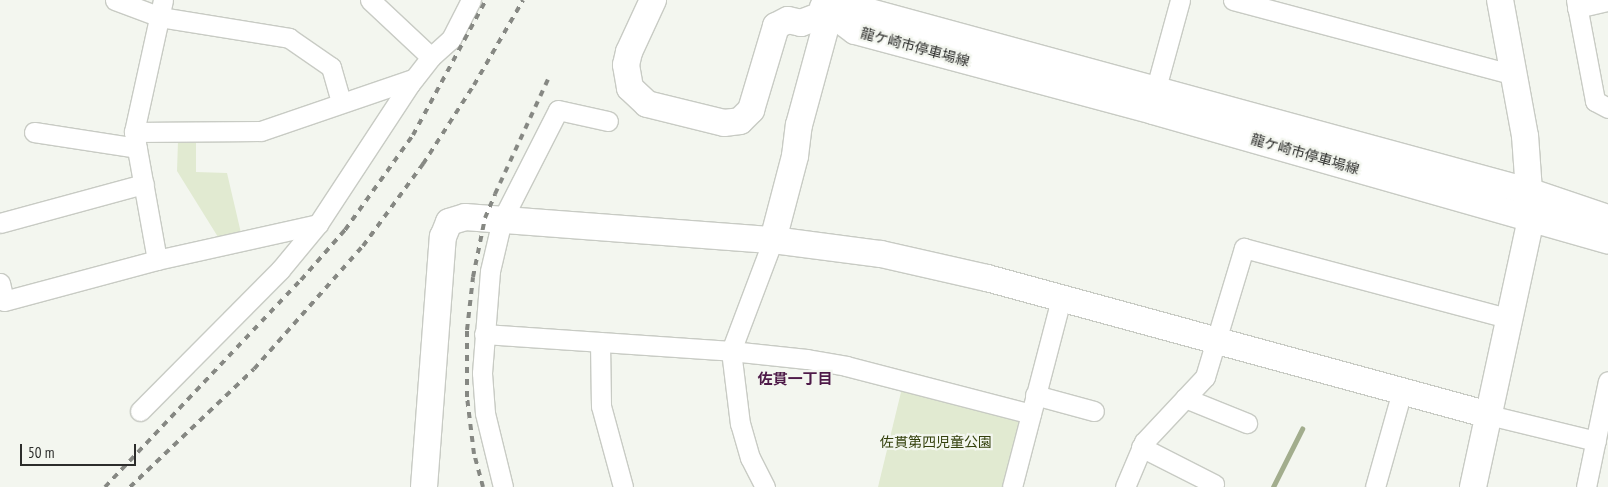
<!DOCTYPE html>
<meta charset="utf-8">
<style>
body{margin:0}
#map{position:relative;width:1608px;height:487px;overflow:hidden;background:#f3f6ef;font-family:"PT Sans Narrow","Noto Sans JP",sans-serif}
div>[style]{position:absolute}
.green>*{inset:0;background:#e1ead1}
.stream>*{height:4.5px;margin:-2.25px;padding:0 2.25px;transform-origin:2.25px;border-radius:2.25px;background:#a2ad8d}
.roads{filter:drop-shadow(1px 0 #c8cbc4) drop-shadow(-1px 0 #c8cbc4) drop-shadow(0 1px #c8cbc4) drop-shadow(0 -1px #c8cbc4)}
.street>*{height:19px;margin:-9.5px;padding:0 9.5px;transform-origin:9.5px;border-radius:9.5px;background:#fff}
.secondary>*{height:26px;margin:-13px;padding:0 13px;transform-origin:13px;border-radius:13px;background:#fff}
.rail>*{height:4px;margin-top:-2px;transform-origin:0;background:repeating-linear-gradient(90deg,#868883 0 6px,transparent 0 12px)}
span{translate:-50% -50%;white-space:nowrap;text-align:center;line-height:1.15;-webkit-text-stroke:4.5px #f3f6ef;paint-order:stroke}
.street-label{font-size:14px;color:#2c2d2b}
.park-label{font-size:14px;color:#33400c}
.neighbourhood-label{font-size:15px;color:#4e1a48;font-weight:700}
.scale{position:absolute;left:20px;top:444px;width:116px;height:22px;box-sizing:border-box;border:2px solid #2c2d2b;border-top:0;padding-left:6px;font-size:15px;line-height:18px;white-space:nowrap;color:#2c2d2b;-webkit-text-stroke:4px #f3f6ef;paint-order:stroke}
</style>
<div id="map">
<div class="green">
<i style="clip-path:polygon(178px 141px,196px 141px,196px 172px,227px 173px,241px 233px,218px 237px,177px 171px)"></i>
<i style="clip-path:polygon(902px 388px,1020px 420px,1003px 487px,878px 487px)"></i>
</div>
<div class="stream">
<i style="left:1273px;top:487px;width:65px;rotate:-63.4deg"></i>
</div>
<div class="roads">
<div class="street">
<i style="left:115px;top:0;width:48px;rotate:20.7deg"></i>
<i style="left:160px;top:17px;width:131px;rotate:9.2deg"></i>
<i style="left:289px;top:38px;width:51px;rotate:34.6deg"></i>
<i style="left:331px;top:67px;width:36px;rotate:74deg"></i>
<i style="left:163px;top:0;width:135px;rotate:102.4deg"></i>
<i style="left:134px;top:132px;width:130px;rotate:79.8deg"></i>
<i style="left:157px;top:260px;width:165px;rotate:-12.6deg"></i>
<i style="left:370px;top:0;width:83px;rotate:43.1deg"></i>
<i style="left:1233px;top:0;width:292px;rotate:14.9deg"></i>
<i style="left:1576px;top:0;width:103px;rotate:79.3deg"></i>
<i style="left:1595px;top:101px;width:15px;rotate:28deg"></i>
<i style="left:1577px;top:8px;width:32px;rotate:-13deg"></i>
<i style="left:1159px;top:77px;width:80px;rotate:-74.7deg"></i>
<i style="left:34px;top:132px;width:104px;rotate:8.8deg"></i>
<i style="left:134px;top:132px;width:127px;rotate:-0.5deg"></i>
<i style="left:261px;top:131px;width:161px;rotate:-18.9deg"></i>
<i style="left:0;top:223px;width:149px;rotate:-15.2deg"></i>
<i style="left:0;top:283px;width:18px;rotate:77deg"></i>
<i style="left:4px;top:301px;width:158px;rotate:-15deg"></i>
<i style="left:484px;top:334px;width:248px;rotate:3.9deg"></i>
<i style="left:731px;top:351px;width:76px;rotate:6deg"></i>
<i style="left:807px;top:359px;width:40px;rotate:10deg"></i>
<i style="left:846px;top:366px;width:191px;rotate:14.5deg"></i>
<i style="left:600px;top:342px;width:64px;rotate:89.1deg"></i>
<i style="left:601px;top:406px;width:84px;rotate:74.8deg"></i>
<i style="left:1035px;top:395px;width:61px;rotate:15.2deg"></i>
<i style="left:1185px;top:398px;width:67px;rotate:22deg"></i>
<i style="left:140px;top:411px;width:199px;rotate:-45.2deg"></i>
<i style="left:280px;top:270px;width:60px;rotate:-50.4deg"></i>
<i style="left:318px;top:224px;width:168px;rotate:-56.7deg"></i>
<i style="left:410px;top:84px;width:34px;rotate:-52deg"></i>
<i style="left:431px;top:57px;width:27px;rotate:-42deg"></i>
<i style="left:451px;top:39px;width:44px;rotate:-62.9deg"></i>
<i style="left:1489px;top:415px;width:110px;rotate:13.7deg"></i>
<i style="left:1141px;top:447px;width:82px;rotate:26.9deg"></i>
<i style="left:503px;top:487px;width:76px;rotate:-103.7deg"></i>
<i style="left:485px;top:413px;width:40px;rotate:-94.3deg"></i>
<i style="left:482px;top:373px;width:102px;rotate:-85.5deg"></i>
<i style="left:490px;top:271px;width:52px;rotate:-76.8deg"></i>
<i style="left:502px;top:220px;width:123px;rotate:-63deg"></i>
<i style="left:558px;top:110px;width:51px;rotate:12.4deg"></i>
<i style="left:765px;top:487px;width:33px;rotate:-117deg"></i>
<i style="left:750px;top:458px;width:35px;rotate:-106deg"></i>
<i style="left:740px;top:424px;width:74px;rotate:-97deg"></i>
<i style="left:731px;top:351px;width:119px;rotate:-69.3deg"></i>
<i style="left:1012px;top:487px;width:194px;rotate:-75.4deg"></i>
<i style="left:1125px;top:487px;width:49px;rotate:-67.1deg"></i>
<i style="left:1144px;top:442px;width:89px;rotate:-46.8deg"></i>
<i style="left:1205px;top:377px;width:135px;rotate:-73.2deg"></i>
<i style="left:1244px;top:248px;width:275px;rotate:14.9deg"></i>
<i style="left:1375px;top:487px;width:100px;rotate:-74.3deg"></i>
<i style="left:1586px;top:487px;width:108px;rotate:-78.3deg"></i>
</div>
<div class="secondary">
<i style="left:653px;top:0;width:57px;rotate:114.8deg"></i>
<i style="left:629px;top:52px;width:13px;rotate:103deg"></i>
<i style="left:626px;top:65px;width:23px;rotate:80deg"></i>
<i style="left:630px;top:88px;width:23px;rotate:43deg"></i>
<i style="left:647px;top:104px;width:79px;rotate:13.9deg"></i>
<i style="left:724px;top:123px;width:16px;rotate:-7deg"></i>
<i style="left:740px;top:121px;width:16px;rotate:-45deg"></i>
<i style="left:751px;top:110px;width:88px;rotate:-73.4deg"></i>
<i style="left:776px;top:26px;width:13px;rotate:-27deg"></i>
<i style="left:788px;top:20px;width:13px;rotate:13deg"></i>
<i style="left:801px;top:23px;width:31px;rotate:-21deg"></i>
<i style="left:830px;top:12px;width:29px;rotate:-6deg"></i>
<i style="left:859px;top:9px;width:696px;rotate:15.23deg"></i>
<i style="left:1531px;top:192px;width:81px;rotate:18.7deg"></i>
<i style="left:823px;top:7px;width:40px;rotate:37deg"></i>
<i style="left:855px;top:31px;width:309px;rotate:15deg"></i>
<i style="left:1153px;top:111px;width:473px;rotate:15.9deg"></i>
<i style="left:773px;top:240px;width:87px;rotate:-75.3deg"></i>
<i style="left:795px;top:156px;width:31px;rotate:-83deg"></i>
<i style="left:799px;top:125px;width:130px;rotate:-74.8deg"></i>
<i style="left:424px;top:487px;width:251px;rotate:-85.7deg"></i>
<i style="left:443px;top:237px;width:16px;rotate:-68deg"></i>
<i style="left:449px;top:222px;width:17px;rotate:-17deg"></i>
<i style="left:465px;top:217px;width:309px;rotate:4.3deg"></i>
<i style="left:773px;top:240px;width:109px;rotate:7.4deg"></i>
<i style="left:881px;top:254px;width:109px;rotate:12.8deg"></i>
<i style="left:987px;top:278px;width:520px;rotate:15.26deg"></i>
<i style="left:1473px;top:487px;width:274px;rotate:-77.8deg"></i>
<i style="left:1531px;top:219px;width:83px;rotate:-94.1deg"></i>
<i style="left:1525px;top:136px;width:138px;rotate:-100.4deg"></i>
</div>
</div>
<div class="rail">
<i style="left:105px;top:487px;width:285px;rotate:-46.6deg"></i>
<i style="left:301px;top:280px;width:67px;rotate:-48.7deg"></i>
<i style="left:345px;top:230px;width:117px;rotate:-54.4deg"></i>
<i style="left:413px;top:135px;width:153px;rotate:-61.6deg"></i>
<i style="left:130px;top:487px;width:171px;rotate:-43.6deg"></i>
<i style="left:254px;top:369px;width:164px;rotate:-48.5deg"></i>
<i style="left:363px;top:246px;width:102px;rotate:-53.8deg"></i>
<i style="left:423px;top:164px;width:94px;rotate:-57.2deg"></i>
<i style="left:474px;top:85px;width:98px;rotate:-60deg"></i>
<i style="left:483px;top:487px;width:34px;rotate:-105deg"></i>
<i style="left:474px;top:454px;width:57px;rotate:-97deg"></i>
<i style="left:467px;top:397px;width:67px;rotate:-90deg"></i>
<i style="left:467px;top:330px;width:53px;rotate:-83.5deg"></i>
<i style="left:473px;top:277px;width:60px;rotate:-78.5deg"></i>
<i style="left:485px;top:218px;width:26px;rotate:-67deg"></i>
<i style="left:495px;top:194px;width:131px;rotate:-65.2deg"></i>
</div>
<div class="street-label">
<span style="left:915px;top:47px;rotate:15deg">龍ケ崎市停車場線</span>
<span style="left:1305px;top:154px;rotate:16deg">龍ケ崎市停車場線</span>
</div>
<div class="park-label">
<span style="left:936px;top:442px">佐貫第四児童公園</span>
</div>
<div class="neighbourhood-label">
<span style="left:795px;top:379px">佐貫一丁目</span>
</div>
<div class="scale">50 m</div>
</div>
